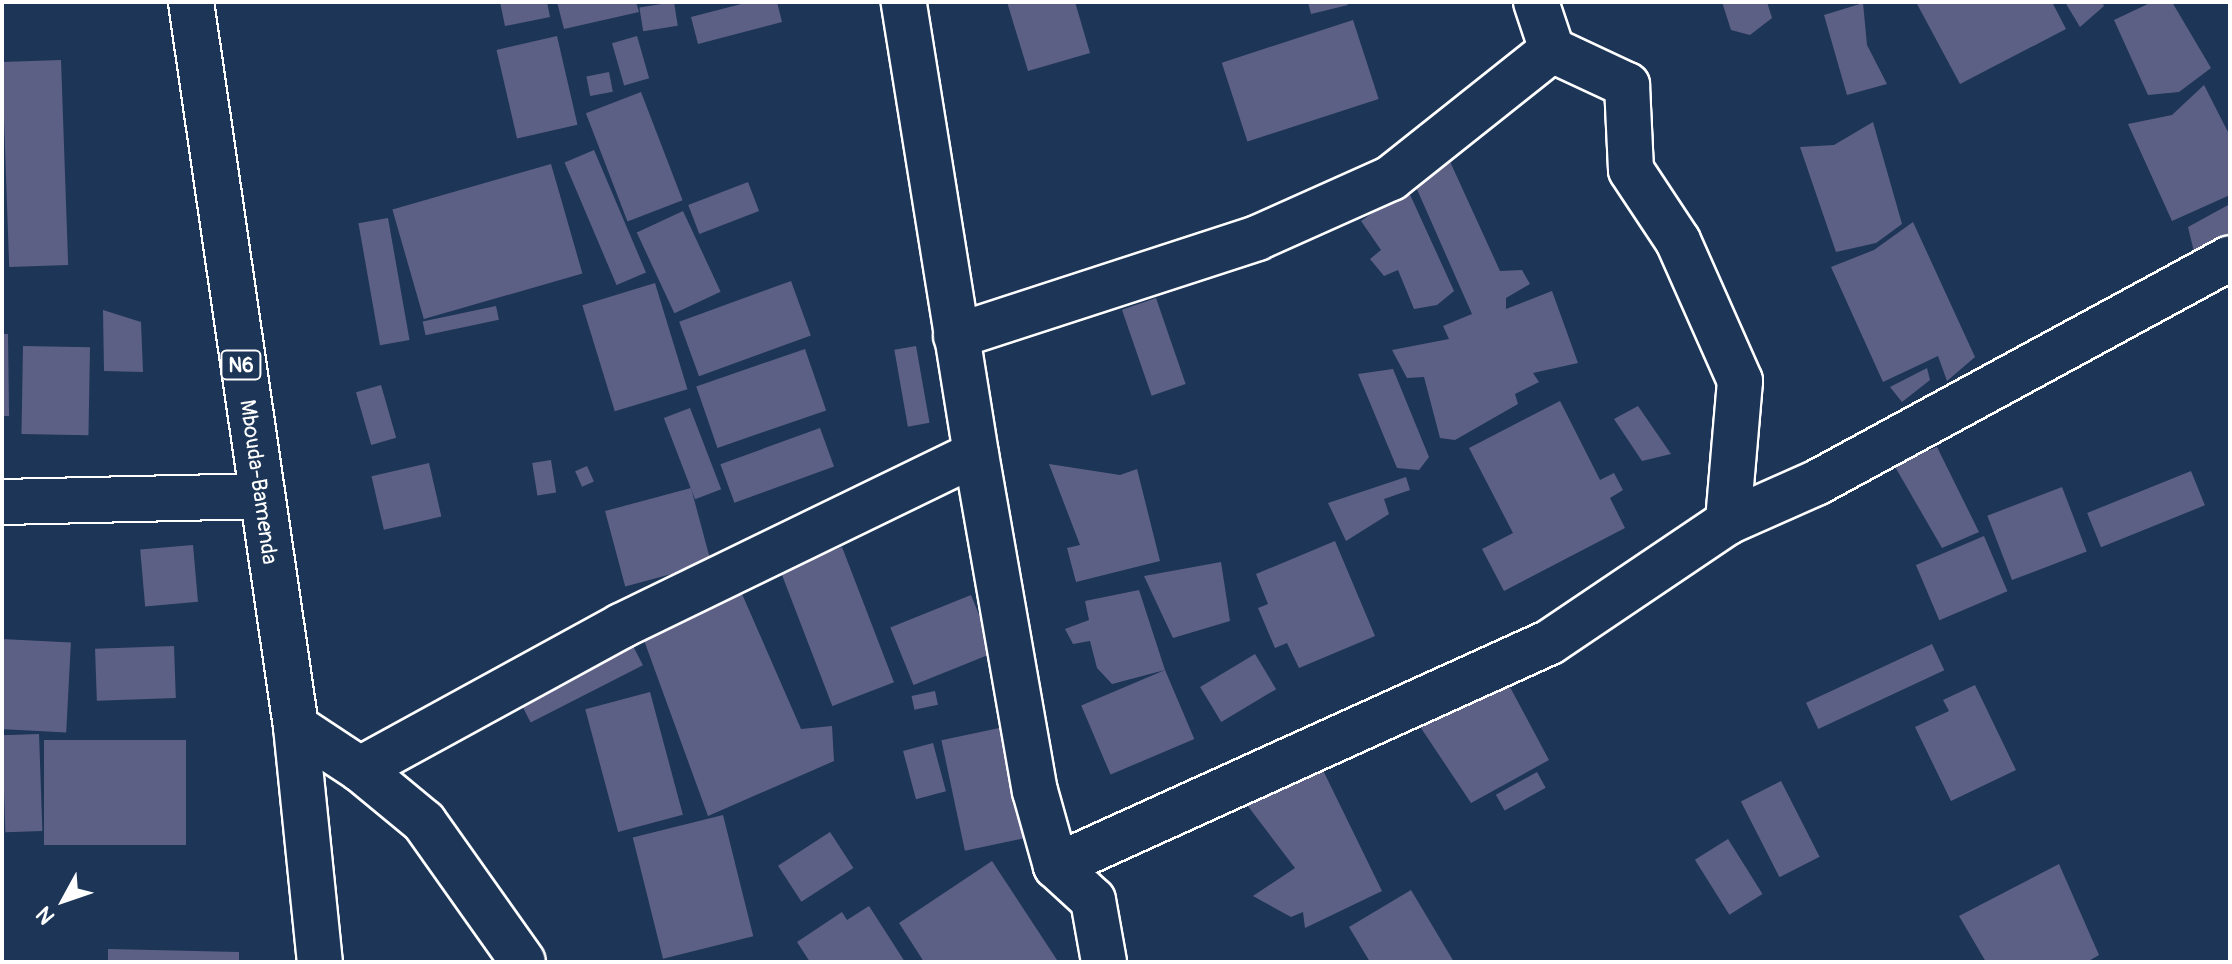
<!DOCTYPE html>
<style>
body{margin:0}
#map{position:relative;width:2232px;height:964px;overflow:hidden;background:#1d3557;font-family:Pangolin,sans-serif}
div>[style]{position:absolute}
.building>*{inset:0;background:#5d6085;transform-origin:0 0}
.roads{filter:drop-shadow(2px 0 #fff) drop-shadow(-2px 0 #fff) drop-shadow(0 2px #fff) drop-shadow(0 -2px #fff)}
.minor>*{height:44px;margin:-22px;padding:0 22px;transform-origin:22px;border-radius:22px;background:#1d3557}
.highway>*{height:44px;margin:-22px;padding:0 22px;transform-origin:22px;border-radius:22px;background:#1d3557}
span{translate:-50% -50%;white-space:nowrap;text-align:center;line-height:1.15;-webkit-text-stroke:7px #1d3557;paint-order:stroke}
.shield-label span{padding:2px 6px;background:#1d3557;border:2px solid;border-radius:6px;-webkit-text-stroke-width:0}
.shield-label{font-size:20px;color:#fff;font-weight:700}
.street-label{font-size:22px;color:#fff}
.frame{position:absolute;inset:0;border:4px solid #fff;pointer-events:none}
.north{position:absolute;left:24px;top:860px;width:80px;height:80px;-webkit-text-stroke:6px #1d3557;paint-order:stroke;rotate:230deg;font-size:22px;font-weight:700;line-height:32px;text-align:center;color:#fff}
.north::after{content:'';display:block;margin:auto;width:28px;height:36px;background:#fff;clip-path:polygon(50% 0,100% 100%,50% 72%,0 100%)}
</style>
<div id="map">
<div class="building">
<i style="clip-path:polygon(500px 2px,547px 2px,550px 17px,505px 26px)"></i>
<i style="clip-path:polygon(557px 2px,636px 2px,639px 12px,564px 29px)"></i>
<i style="left:674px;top:2px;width:24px;height:35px;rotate:81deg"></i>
<i style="clip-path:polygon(749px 2px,777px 2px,782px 22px,698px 44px,691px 17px)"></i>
<i style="clip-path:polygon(1007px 2px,1075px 2px,1090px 53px,1028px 71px)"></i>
<i style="clip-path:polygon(1308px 2px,1347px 2px,1348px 5px,1311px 14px)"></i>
<i style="clip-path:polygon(1722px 2px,1767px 2px,1772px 18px,1750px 35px,1731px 30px)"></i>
<i style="clip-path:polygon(1916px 2px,2052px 2px,2066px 29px,1960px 84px)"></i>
<i style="clip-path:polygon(2065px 2px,2102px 2px,2104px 6px,2080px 27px)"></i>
<i style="clip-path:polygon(2152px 2px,2172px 2px,2211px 68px,2179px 92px,2148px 95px,2114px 20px)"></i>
<i style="clip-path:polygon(1863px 3px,1867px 45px,1887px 84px,1847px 95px,1824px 15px)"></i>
<i style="left:1353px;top:20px;width:83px;height:138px;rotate:72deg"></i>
<i style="left:557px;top:36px;width:91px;height:62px;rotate:77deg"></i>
<i style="left:637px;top:36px;width:44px;height:26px;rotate:74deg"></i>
<i style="left:61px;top:60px;width:205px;height:59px;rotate:88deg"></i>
<i style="left:609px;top:72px;width:20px;height:23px;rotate:79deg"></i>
<i style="clip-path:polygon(2204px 85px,2230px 136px,2230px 195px,2172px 221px,2128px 124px,2172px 115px)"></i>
<i style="left:641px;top:92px;width:116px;height:59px;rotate:69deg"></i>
<i style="clip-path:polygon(1873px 122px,1902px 224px,1876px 243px,1836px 252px,1800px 147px,1834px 145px)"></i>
<i style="left:594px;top:150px;width:133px;height:32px;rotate:67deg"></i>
<i style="clip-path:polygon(1447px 155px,1500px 271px,1522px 270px,1530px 284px,1506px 298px,1506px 309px,1552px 291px,1578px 363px,1533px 373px,1539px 382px,1515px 394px,1518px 404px,1455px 440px,1440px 438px,1424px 377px,1407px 378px,1392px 350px,1449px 339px,1443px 326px,1472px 314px,1412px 178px)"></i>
<i style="left:551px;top:164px;width:114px;height:165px;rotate:74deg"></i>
<i style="left:748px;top:182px;width:31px;height:64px;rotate:69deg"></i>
<i style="clip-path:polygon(1407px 188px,1454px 291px,1437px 305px,1414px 309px,1398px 270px,1384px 276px,1370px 259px,1381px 250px,1361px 221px)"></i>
<i style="clip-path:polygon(2230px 204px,2230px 240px,2195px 256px,2188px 227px)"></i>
<i style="left:683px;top:211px;width:89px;height:51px;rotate:65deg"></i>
<i style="left:388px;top:218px;width:124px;height:30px;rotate:80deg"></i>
<i style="clip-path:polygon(1913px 222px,1975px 357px,1947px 381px,1938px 356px,1883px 382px,1831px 267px,1874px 250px)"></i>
<i style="left:791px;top:281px;width:58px;height:119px;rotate:70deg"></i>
<i style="left:655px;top:283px;width:111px;height:76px;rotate:73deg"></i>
<i style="left:1156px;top:298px;width:91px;height:36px;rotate:71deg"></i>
<i style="left:496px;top:306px;width:14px;height:75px;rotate:78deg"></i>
<i style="clip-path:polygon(103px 310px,141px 322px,143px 372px,104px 371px)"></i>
<i style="clip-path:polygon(2px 334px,8px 334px,9px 416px,2px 416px)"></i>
<i style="left:23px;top:346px;width:67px;height:88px;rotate:1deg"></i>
<i style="left:916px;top:346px;width:78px;height:22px;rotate:80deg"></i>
<i style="left:805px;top:349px;width:65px;height:115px;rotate:71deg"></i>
<i style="clip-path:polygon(1927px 368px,1930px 380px,1902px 402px,1890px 387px)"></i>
<i style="clip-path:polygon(1393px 369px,1429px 457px,1419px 470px,1397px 468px,1358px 374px)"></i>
<i style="left:381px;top:385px;width:55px;height:26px;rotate:74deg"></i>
<i style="clip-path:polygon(1560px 401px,1600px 480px,1614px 473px,1623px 490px,1610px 498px,1625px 528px,1504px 591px,1482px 549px,1513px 533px,1469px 448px)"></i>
<i style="clip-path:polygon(1638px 406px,1671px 454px,1642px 461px,1614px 419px)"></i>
<i style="left:690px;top:408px;width:87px;height:28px;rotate:69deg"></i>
<i style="left:820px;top:428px;width:41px;height:106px;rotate:70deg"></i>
<i style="clip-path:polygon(1937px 447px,1979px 532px,1942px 548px,1894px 465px)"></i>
<i style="left:551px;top:460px;width:33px;height:19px;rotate:81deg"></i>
<i style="left:429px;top:463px;width:55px;height:59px;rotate:77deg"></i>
<i style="clip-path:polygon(1049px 464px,1120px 475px,1137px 469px,1160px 561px,1076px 582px,1067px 548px,1080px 545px)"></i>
<i style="left:587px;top:466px;width:17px;height:13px;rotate:66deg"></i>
<i style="left:2191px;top:471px;width:37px;height:112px;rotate:68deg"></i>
<i style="clip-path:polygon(1406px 477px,1410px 490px,1384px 499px,1389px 514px,1346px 541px,1328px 503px)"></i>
<i style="left:2062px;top:487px;width:69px;height:80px;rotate:69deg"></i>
<i style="left:691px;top:488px;width:78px;height:89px;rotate:75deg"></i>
<i style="left:1984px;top:536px;width:60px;height:74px;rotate:67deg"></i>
<i style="clip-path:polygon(1335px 541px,1375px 636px,1299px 668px,1287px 643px,1275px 648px,1258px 608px,1268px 604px,1256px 574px)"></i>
<i style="left:193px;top:545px;width:57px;height:53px;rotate:85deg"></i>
<i style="left:842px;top:547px;width:145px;height:66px;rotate:69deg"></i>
<i style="clip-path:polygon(1221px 562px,1230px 621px,1173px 638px,1144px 576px)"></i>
<i style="clip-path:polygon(1139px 590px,1165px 670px,1112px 684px,1097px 668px,1090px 641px,1073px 644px,1065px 629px,1089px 620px,1085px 601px)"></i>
<i style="clip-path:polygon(742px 594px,801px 729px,832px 726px,834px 761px,708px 816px,641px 632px)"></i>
<i style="left:971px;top:595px;width:62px;height:87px;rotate:68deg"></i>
<i style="left:627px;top:634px;width:35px;height:126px;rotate:63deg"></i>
<i style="left:2px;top:639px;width:69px;height:90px;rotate:3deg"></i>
<i style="left:1932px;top:644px;width:29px;height:139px;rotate:65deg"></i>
<i style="left:174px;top:646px;width:52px;height:79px;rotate:88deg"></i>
<i style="left:1255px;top:654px;width:41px;height:64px;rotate:59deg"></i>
<i style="left:1165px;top:670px;width:75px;height:91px;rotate:67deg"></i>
<i style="clip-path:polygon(1503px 674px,1549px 760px,1471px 803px,1411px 713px)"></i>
<i style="clip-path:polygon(1975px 685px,2016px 770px,1951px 801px,1915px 727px,1949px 711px,1943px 700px)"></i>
<i style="left:935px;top:691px;width:14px;height:24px;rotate:78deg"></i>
<i style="left:650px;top:692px;width:127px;height:67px;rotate:75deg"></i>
<i style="left:1004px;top:727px;width:113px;height:64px;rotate:78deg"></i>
<i style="left:39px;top:734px;width:97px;height:37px;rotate:88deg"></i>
<i style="left:44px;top:740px;width:142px;height:105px"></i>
<i style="left:933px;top:743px;width:50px;height:31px;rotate:75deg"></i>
<i style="clip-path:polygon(1318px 760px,1382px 891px,1305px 928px,1303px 912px,1291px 917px,1253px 896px,1295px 868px,1241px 797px)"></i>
<i style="left:1537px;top:772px;width:18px;height:47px;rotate:61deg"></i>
<i style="left:1781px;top:781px;width:85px;height:45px;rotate:63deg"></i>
<i style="left:723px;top:815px;width:125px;height:93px;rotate:76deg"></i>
<i style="left:830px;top:832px;width:43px;height:62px;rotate:57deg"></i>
<i style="left:1728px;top:839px;width:65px;height:39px;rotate:58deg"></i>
<i style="clip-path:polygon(992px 861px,1057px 960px,924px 962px,899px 923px)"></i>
<i style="clip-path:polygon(2059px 864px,2099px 955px,2087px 962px,1986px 962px,1959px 916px)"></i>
<i style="clip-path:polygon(1411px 890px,1454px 962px,1370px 962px,1349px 927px)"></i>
<i style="clip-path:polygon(869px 906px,905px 962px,810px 962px,797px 942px,842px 912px,847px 920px)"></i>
<i style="clip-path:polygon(108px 949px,239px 952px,239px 962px,108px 962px)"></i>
</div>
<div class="roads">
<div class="minor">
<i style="left:1552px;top:50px;width:83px;rotate:25deg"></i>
<i style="left:1627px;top:85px;width:85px;rotate:87.3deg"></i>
<i style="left:1631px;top:170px;width:85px;rotate:56.5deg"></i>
<i style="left:1678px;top:241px;width:153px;rotate:66.1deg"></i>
<i style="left:1740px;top:381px;width:142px;rotate:94.9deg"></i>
<i style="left:956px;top:336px;width:317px;rotate:-18deg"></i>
<i style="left:1257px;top:238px;width:147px;rotate:-24.1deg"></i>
<i style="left:1391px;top:178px;width:206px;rotate:-38.5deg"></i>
<i style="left:1552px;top:50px;width:51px;rotate:-108.4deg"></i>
<i style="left:976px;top:454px;width:342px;rotate:80.1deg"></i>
<i style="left:1035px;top:791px;width:78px;rotate:74.4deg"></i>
<i style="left:1056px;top:866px;width:50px;rotate:42.6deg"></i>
<i style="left:1093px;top:900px;width:63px;rotate:79.9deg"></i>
<i style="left:2px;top:502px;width:258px;rotate:-1.3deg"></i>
<i style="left:296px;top:727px;width:77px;rotate:33.3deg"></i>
<i style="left:360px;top:769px;width:83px;rotate:39.6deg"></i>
<i style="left:424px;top:822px;width:171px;rotate:54.7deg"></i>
<i style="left:360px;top:769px;width:298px;rotate:-28.7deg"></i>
<i style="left:621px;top:626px;width:394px;rotate:-25.9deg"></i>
<i style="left:976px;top:454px;width:458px;rotate:-99.1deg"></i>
<i style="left:1056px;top:866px;width:542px;rotate:-24.39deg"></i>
<i style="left:1550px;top:642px;width:215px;rotate:-34deg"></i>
<i style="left:1728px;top:522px;width:96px;rotate:-23.9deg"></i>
<i style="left:1816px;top:483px;width:471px;rotate:-28.5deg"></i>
</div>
<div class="highway">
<i style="left:191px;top:2px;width:733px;rotate:81.76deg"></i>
<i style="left:296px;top:727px;width:236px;rotate:84.2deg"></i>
</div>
</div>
<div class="shield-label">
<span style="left:241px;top:365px">N6</span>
</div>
<div class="street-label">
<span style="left:258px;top:482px;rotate:82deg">Mbouda-Bamenda</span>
</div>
<div class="frame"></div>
<div class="north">N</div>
</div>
